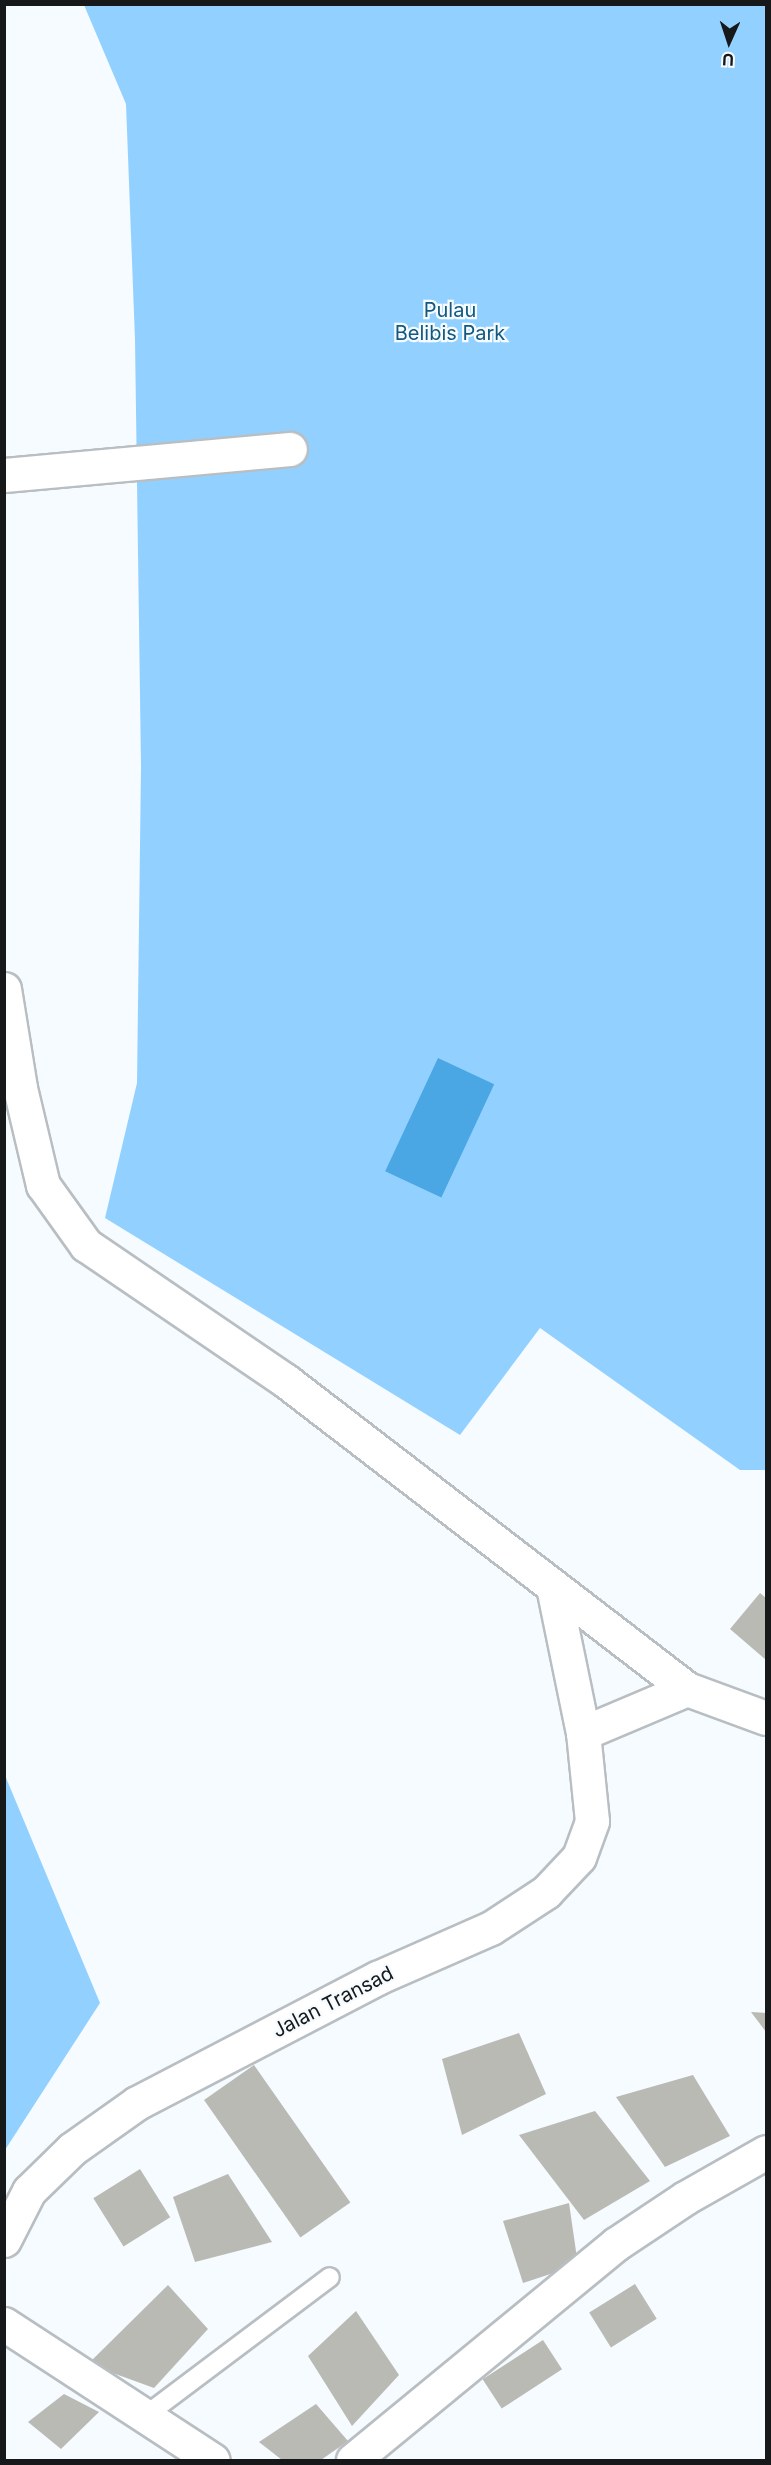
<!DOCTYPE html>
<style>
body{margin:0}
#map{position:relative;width:771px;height:2465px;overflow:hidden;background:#f6fbff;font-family:Inter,sans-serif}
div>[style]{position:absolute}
.green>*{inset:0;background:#92d1ff}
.water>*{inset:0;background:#4aa7e4;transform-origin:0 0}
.building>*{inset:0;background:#babab4;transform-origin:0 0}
.roads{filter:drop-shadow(2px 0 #b8bec2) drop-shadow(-2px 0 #b8bec2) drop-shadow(0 2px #b8bec2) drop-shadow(0 -2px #b8bec2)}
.service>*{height:18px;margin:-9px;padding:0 9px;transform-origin:9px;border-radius:9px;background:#fff}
.minor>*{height:33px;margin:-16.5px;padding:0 16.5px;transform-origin:16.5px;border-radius:16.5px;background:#fff}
span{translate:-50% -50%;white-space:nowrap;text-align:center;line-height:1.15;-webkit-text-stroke:4.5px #f6fbff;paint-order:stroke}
.park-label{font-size:20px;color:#125880}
.street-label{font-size:20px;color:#161819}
.frame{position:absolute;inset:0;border:6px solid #161819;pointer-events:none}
.north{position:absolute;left:699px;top:12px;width:60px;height:60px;-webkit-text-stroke:4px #f6fbff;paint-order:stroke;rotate:183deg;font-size:16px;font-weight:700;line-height:24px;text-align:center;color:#161819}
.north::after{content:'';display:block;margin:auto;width:21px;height:27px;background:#161819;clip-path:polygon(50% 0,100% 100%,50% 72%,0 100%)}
</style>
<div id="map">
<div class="green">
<i style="clip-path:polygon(84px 5px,766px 5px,766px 1470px,740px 1470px,540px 1328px,460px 1435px,105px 1218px,137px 1083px,141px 766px,135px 340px,126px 104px)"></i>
<i style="clip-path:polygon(4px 1773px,100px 2003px,5px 2150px,4px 2150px)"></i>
</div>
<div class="water">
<i style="left:438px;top:1058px;width:62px;height:125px;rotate:25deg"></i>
</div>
<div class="building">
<i style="clip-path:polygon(760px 1593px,766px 1598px,766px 1660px,730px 1629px)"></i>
<i style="clip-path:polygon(751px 2012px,766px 2013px,766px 2032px)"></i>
<i style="clip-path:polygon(519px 2033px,546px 2094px,462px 2135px,442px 2059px)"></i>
<i style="left:254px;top:2065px;width:168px;height:61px;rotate:55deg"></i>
<i style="clip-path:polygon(693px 2075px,730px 2136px,665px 2167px,616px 2097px)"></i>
<i style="clip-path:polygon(595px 2111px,650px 2181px,584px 2220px,519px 2135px)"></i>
<i style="left:140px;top:2169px;width:57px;height:55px;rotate:58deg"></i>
<i style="clip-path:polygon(228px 2174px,272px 2242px,195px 2262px,173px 2197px)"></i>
<i style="clip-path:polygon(569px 2203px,578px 2265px,523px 2283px,503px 2221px)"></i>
<i style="left:635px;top:2284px;width:41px;height:54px;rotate:58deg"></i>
<i style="clip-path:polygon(168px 2285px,208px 2329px,154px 2388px,88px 2364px)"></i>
<i style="clip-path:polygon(356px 2311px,399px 2375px,352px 2426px,308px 2356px)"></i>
<i style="left:543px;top:2340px;width:35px;height:72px;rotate:57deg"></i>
<i style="clip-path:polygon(64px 2394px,99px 2412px,61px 2449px,28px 2422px)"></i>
<i style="clip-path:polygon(316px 2404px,348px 2441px,321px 2460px,282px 2460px,259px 2442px)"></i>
</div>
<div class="roads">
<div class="service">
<i style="left:145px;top:2416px;width:231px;rotate:-36.9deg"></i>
</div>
<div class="minor">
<i style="left:4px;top:475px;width:287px;rotate:-5.2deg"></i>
<i style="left:4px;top:989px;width:100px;rotate:80.8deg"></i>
<i style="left:20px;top:1088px;width:100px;rotate:76.7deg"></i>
<i style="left:43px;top:1185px;width:74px;rotate:54.4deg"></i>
<i style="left:86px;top:1245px;width:242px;rotate:34.2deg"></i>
<i style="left:286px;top:1381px;width:506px;rotate:37.53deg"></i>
<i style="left:687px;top:1689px;width:84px;rotate:20.2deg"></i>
<i style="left:583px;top:1733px;width:113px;rotate:-22.9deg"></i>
<i style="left:4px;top:2240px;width:55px;rotate:-63deg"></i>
<i style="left:29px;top:2191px;width:60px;rotate:-44.3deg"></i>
<i style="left:72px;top:2149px;width:80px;rotate:-35.3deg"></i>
<i style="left:137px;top:2103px;width:271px;rotate:-27.5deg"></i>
<i style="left:377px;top:1978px;width:124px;rotate:-23.7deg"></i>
<i style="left:491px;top:1928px;width:66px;rotate:-33.2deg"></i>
<i style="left:546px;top:1892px;width:48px;rotate:-46.7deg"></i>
<i style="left:579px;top:1857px;width:38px;rotate:-70deg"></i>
<i style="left:592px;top:1821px;width:88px;rotate:-95.8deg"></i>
<i style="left:583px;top:1733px;width:149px;rotate:-101.6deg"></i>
<i style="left:4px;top:2324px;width:249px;rotate:33.1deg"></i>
<i style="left:353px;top:2460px;width:340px;rotate:-39.4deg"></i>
<i style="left:616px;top:2244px;width:83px;rotate:-33.7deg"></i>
<i style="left:685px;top:2198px;width:93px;rotate:-29.6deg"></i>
</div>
</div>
<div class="park-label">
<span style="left:450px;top:322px">Pulau<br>Belibis Park</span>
</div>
<div class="street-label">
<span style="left:333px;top:2002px;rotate:-27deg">Jalan Transad</span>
</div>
<div class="frame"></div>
<div class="north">U</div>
</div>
